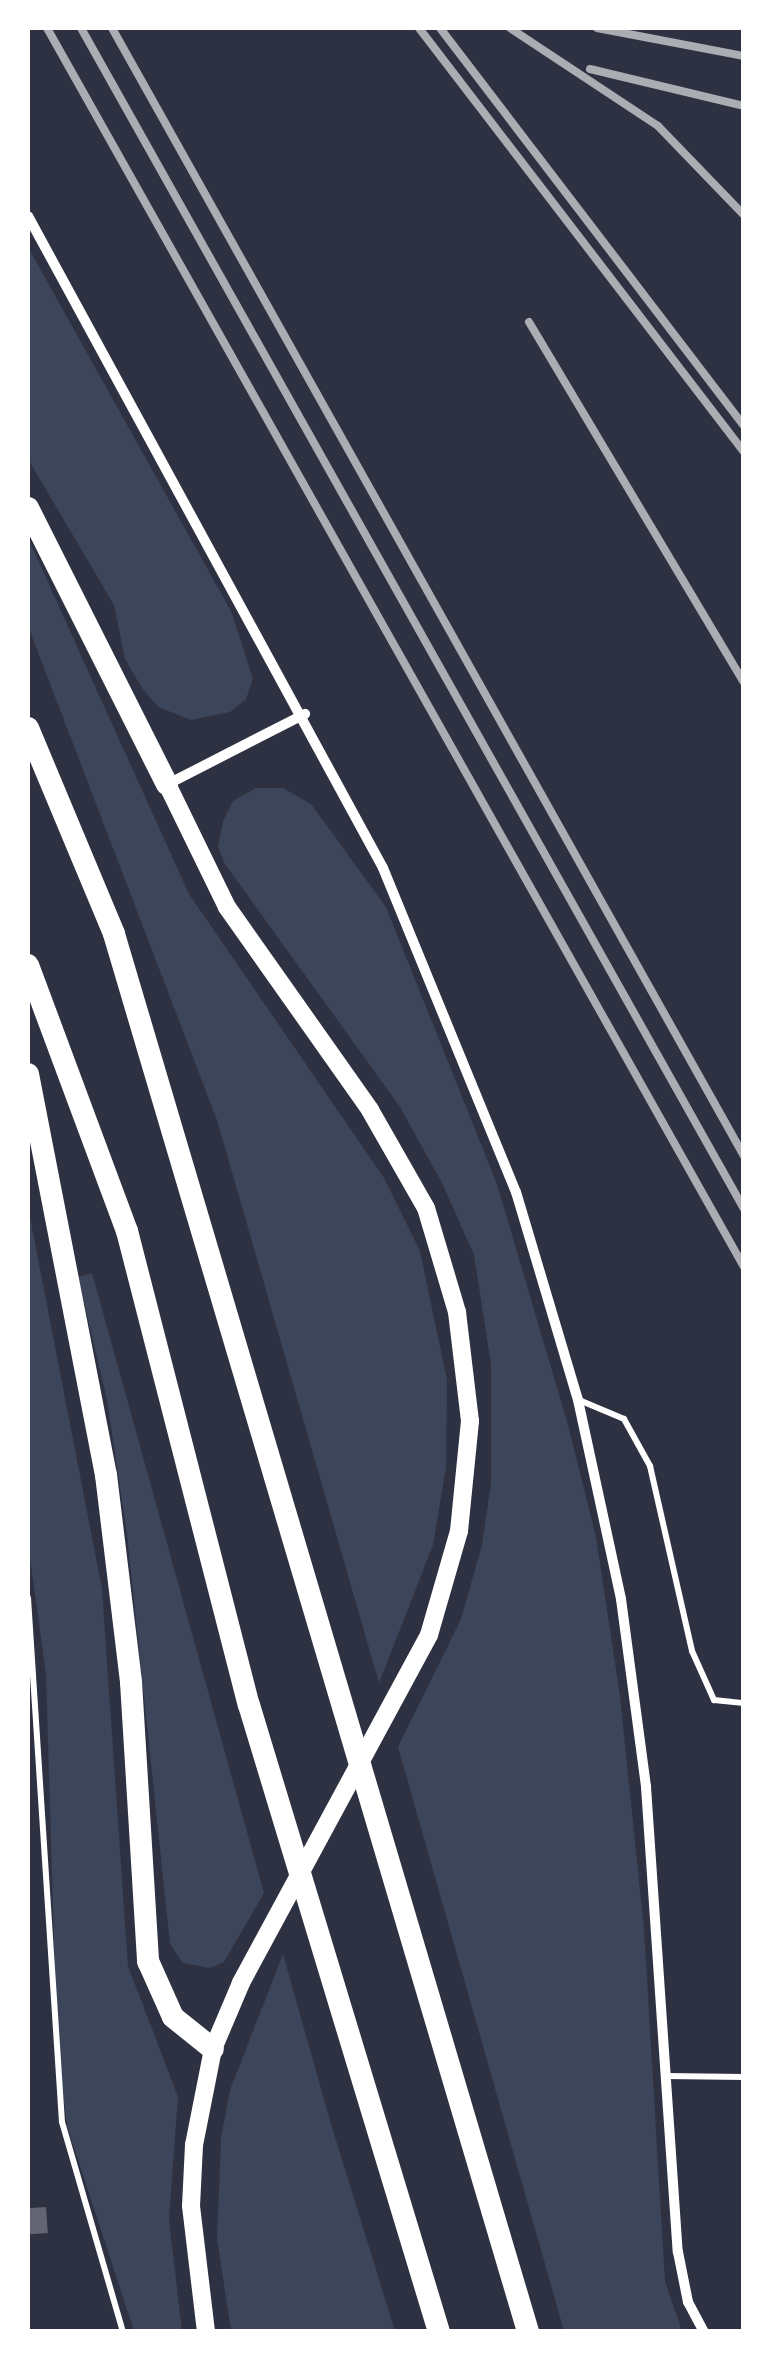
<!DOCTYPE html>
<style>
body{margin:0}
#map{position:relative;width:771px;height:2359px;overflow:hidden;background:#2d3142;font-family:"Archivo Narrow",sans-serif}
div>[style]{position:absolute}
.green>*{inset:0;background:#3c4559}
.building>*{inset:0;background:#626471;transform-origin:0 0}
.service>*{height:6px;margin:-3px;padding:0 3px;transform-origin:3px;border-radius:3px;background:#fff}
.minor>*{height:10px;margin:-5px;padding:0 5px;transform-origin:5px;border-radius:5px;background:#fff}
.secondary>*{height:18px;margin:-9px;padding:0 9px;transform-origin:9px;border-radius:9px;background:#fff}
.motorway>*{height:22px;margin:-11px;padding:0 11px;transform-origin:11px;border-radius:11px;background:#fff}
.rail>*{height:8px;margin:-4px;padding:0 4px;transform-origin:4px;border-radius:4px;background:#abadb3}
span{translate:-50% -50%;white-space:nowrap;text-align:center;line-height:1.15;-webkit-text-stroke:9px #fff;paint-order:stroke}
.frame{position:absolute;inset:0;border:30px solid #fff;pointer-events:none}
</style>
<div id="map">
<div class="green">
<i style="clip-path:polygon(28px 247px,232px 613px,253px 679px,246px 699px,230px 712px,191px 720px,158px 707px,142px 688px,125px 659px,114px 605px,28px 459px)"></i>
<i style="clip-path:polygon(28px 538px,189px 894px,384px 1178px,420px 1251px,447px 1380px,446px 1467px,433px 1545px,379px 1683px,217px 1120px,28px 626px)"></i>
<i style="clip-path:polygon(256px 788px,283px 788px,311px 804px,386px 907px,497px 1184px,568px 1425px,596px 1537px,620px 1696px,644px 1929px,665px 2281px,682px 2331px,564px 2331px,398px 1747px,461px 1619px,482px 1545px,491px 1483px,491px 1364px,474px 1255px,442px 1183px,400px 1107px,225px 864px,218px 847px,223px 821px,233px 801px)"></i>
<i style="clip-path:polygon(28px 1207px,102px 1589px,128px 1966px,178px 2097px,169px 2220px,182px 2331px,134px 2331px,67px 2126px,57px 2041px,46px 1675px,28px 1543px)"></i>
<i style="clip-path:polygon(92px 1273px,264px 1893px,224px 1962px,210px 1968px,183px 1963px,170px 1944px,127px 1535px,107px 1400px,78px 1277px)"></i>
<i style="clip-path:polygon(283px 1954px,331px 2124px,395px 2331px,231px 2331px,217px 2239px,221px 2138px,230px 2090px)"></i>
</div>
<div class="building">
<i style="left:46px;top:2207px;width:26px;height:18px;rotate:86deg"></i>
</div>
<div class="service">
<i style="left:579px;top:1400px;width:49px;rotate:22.9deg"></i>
<i style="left:624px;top:1419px;width:54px;rotate:61deg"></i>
<i style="left:650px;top:1466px;width:190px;rotate:77.2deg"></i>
<i style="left:692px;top:1651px;width:54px;rotate:65.8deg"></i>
<i style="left:714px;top:1700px;width:30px;rotate:6deg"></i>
<i style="left:28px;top:1598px;width:525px;rotate:86.29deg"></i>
<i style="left:62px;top:2122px;width:219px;rotate:73.8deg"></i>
<i style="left:665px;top:2076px;width:79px;rotate:0.7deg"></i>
</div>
<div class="minor">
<i style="left:28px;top:216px;width:742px;rotate:61.43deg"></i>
<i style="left:383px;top:868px;width:350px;rotate:67.7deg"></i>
<i style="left:516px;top:1192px;width:217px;rotate:73.4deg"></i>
<i style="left:578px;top:1400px;width:204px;rotate:77.8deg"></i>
<i style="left:621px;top:1599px;width:190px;rotate:82.4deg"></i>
<i style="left:646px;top:1787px;width:466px;rotate:86.1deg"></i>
<i style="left:678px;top:2252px;width:51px;rotate:78.7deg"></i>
<i style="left:688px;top:2302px;width:34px;rotate:62deg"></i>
<i style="left:168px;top:784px;width:154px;rotate:-27.1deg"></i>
</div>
<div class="secondary">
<i style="left:167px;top:784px;width:137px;rotate:64deg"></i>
<i style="left:227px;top:907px;width:248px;rotate:54.8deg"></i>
<i style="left:370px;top:1110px;width:113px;rotate:60.3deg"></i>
<i style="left:426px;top:1208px;width:109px;rotate:73.4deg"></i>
<i style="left:457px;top:1312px;width:110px;rotate:83.2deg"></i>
<i style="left:470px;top:1421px;width:111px;rotate:95.7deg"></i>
<i style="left:459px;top:1531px;width:108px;rotate:106.1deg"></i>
<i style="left:429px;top:1635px;width:396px;rotate:118.4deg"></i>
<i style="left:241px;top:1983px;width:72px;rotate:113deg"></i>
<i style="left:213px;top:2049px;width:98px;rotate:101.2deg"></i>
<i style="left:194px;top:2145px;width:61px;rotate:92.8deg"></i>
<i style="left:191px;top:2206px;width:127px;rotate:83.2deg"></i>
</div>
<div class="motorway">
<i style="left:28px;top:508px;width:309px;rotate:63.3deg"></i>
<i style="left:28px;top:728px;width:223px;rotate:67.3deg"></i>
<i style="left:114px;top:934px;width:1458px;rotate:73.5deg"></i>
<i style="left:28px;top:965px;width:284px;rotate:69.6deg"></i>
<i style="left:127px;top:1231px;width:489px;rotate:75.6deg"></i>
<i style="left:249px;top:1705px;width:655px;rotate:73.14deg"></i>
<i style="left:28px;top:1074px;width:409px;rotate:79deg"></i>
<i style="left:106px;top:1475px;width:209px;rotate:83.1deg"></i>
<i style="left:131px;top:1682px;width:280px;rotate:86.5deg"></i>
<i style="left:148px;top:1961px;width:61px;rotate:65.9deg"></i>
<i style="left:173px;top:2017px;width:51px;rotate:38.7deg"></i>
</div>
<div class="rail">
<i style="left:47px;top:28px;width:1422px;rotate:60.64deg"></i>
<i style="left:81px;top:28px;width:1354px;rotate:60.69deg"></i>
<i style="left:112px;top:28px;width:1293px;rotate:60.74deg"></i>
<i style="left:419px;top:28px;width:534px;rotate:52.53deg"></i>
<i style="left:440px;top:28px;width:501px;rotate:52.63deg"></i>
<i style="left:510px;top:28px;width:178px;rotate:33.5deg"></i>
<i style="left:658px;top:126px;width:124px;rotate:46deg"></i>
<i style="left:597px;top:28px;width:150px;rotate:10.8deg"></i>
<i style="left:590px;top:69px;width:158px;rotate:13.5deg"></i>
<i style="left:529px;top:322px;width:420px;rotate:59.2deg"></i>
</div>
<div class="frame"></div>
</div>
